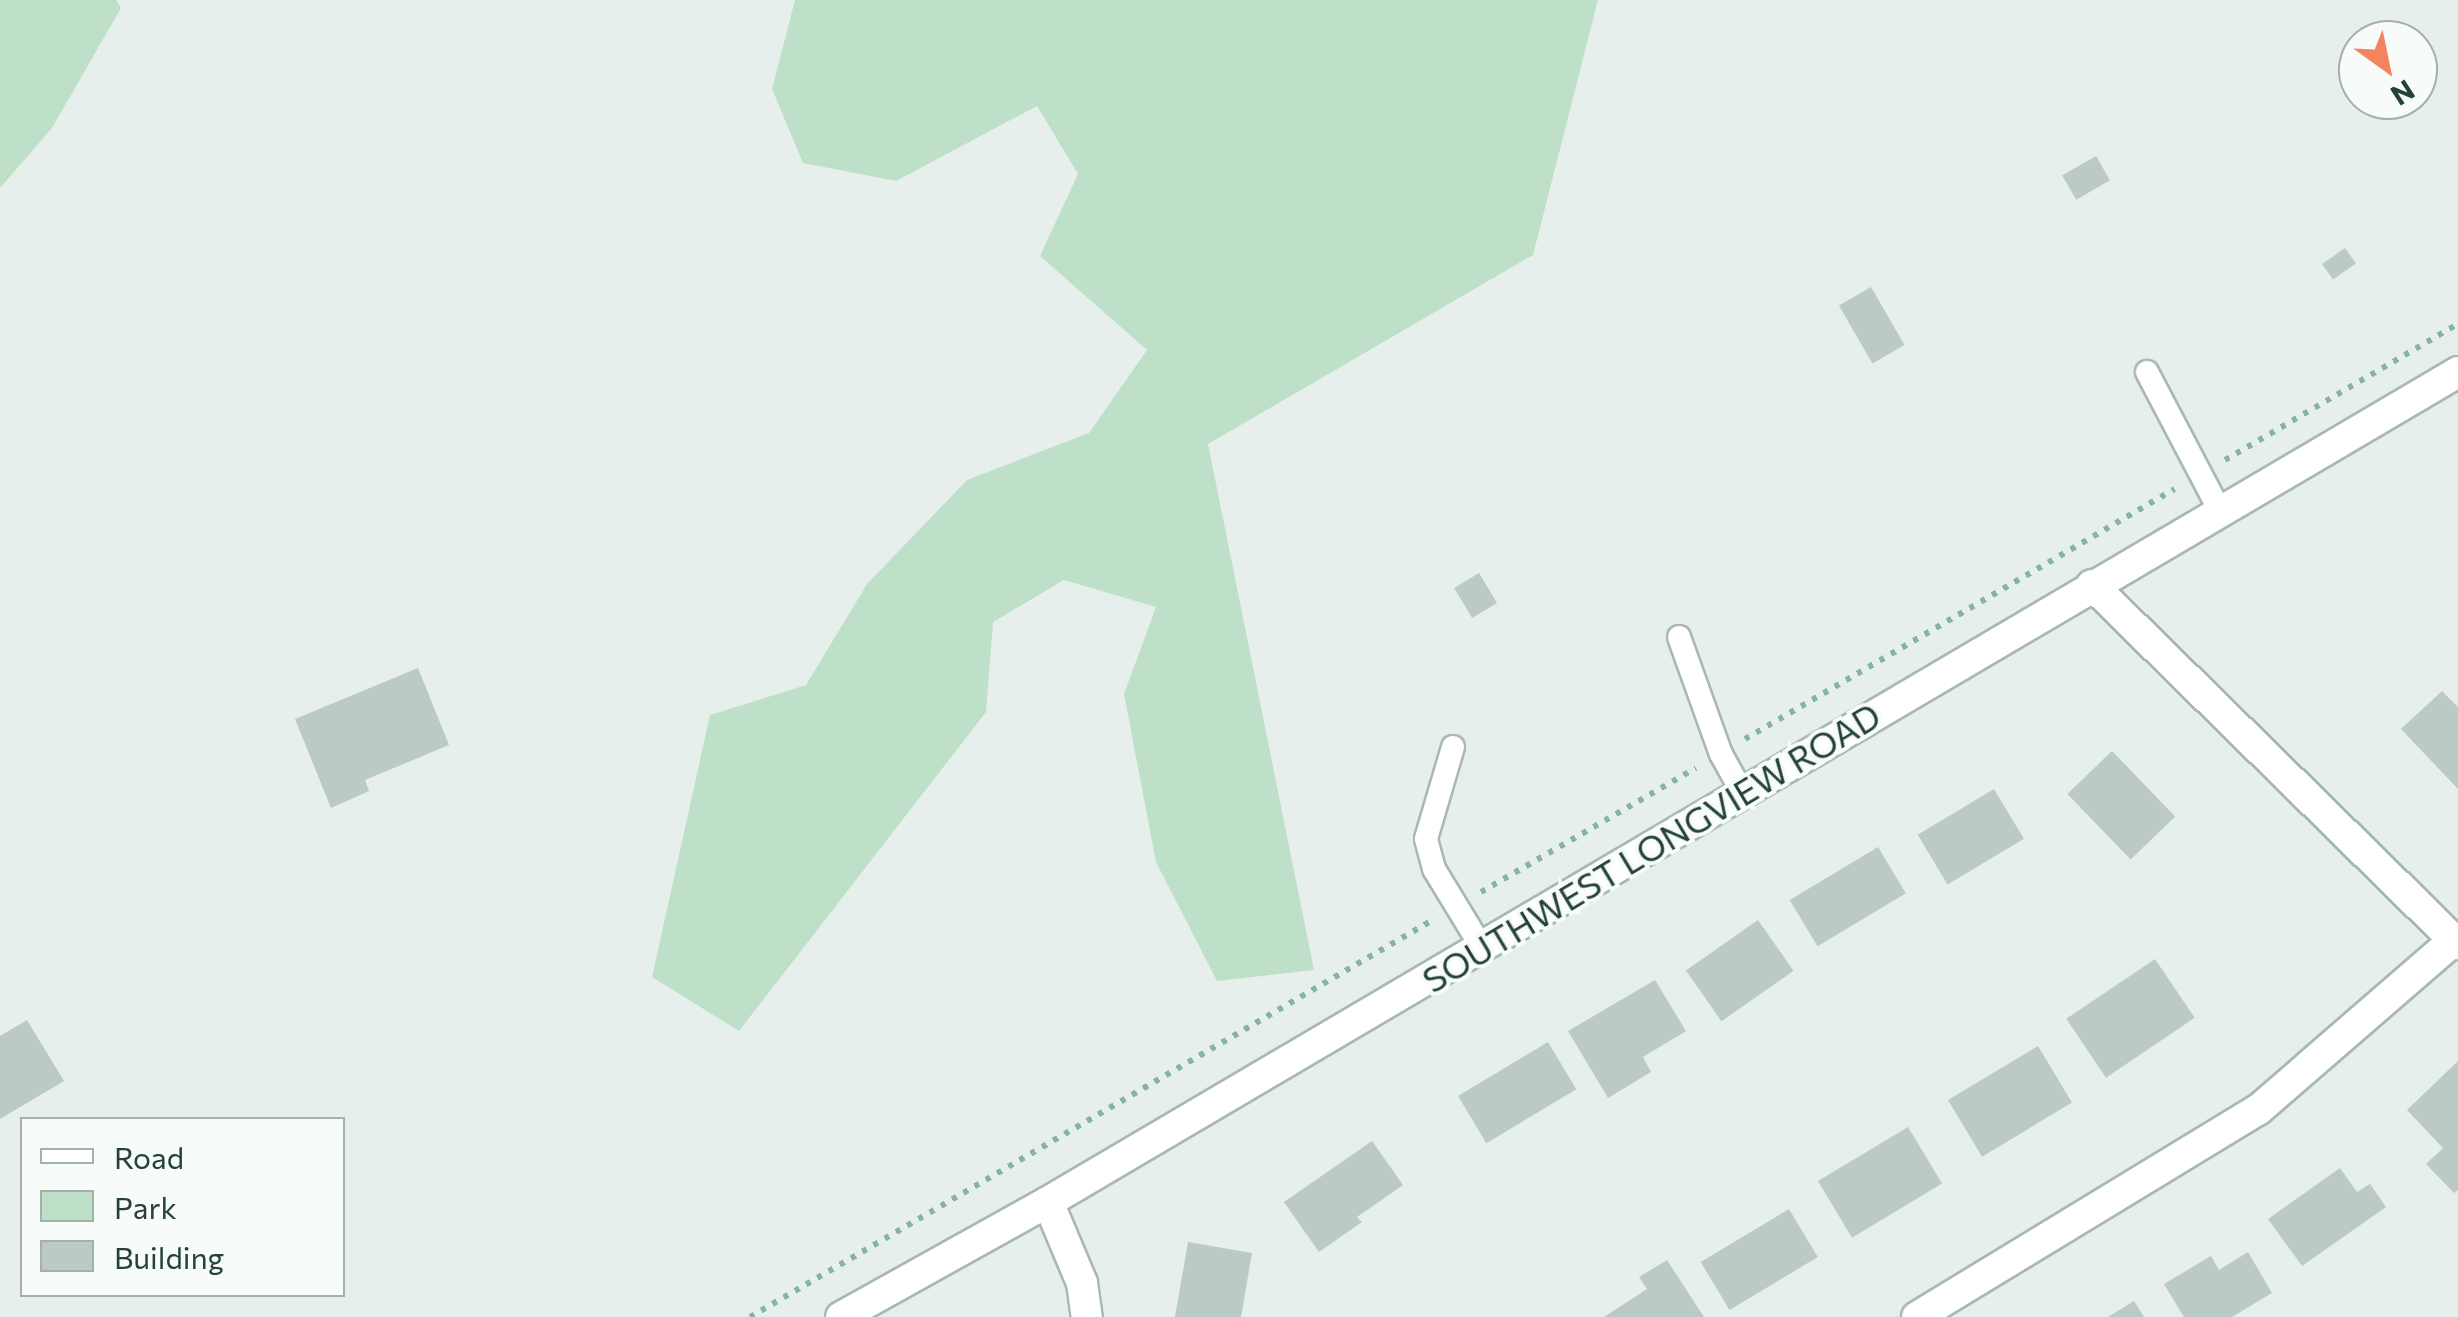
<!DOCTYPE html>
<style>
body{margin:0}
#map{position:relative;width:2458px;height:1317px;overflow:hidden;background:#e6efeb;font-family:Commissioner,sans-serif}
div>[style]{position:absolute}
.green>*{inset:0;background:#bfe0c8}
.building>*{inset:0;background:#bbcac4;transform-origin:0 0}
.path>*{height:6px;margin-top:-3px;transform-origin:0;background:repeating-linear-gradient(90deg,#86b3a5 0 5px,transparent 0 13px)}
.roads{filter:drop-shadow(2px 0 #a8b8b2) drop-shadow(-2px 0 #a8b8b2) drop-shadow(0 2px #a8b8b2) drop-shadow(0 -2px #a8b8b2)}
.service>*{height:22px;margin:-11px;padding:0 11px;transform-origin:11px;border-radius:11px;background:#fff}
.minor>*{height:30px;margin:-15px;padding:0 15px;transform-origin:15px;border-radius:15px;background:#fff}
.tertiary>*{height:30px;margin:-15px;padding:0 15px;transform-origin:15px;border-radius:15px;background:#fff}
span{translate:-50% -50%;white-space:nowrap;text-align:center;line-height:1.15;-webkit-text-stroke:8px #f7fbf9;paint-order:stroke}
.street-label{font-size:35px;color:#24423a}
.legend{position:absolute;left:20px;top:1117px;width:325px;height:180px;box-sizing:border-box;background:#f7fbf9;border:2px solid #a3b1ad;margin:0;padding:12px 18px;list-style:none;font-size:30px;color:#24423a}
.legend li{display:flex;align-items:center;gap:20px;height:50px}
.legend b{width:50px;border:2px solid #a3b1ad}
.north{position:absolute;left:2338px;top:20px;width:100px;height:100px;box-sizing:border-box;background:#f7fbf9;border:2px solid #a3b1ad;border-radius:50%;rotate:147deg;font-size:28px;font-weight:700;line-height:40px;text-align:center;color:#24423a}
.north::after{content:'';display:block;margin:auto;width:35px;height:45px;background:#f4845f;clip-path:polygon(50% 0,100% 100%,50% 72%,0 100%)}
</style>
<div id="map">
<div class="green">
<i style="clip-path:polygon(0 0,116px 0,121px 8px,52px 128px,0 188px)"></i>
<i style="clip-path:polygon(795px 0,1598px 0,1533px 255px,1208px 444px,1314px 970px,1217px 981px,1156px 862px,1124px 694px,1156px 607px,1064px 580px,993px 622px,986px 712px,739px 1031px,652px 977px,710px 715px,806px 685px,867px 584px,967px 480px,1089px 433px,1147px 350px,1040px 256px,1078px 174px,1037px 106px,896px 181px,803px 163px,772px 89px)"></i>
</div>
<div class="building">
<i style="left:2096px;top:156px;width:28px;height:39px;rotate:60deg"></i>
<i style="left:2345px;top:248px;width:19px;height:28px;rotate:55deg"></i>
<i style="left:1871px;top:287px;width:67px;height:37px;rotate:60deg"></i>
<i style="left:1479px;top:573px;width:35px;height:29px;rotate:59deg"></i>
<i style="clip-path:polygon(418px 668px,449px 745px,365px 780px,369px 791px,331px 808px,295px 719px)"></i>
<i style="clip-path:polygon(2442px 691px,2458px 707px,2458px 789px,2401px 729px)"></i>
<i style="left:2112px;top:751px;width:91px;height:62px;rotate:46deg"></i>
<i style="left:1994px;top:789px;width:58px;height:89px;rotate:59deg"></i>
<i style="left:1878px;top:847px;width:54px;height:103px;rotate:59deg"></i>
<i style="left:1758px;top:920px;width:62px;height:88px;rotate:55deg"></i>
<i style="left:2155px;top:959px;width:71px;height:107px;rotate:56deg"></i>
<i style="clip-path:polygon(1655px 980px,1686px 1031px,1643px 1057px,1651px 1072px,1608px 1098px,1568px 1031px)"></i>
<i style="clip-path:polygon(27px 1020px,64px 1081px,0 1119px,0 1036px)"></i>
<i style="left:1548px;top:1042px;width:55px;height:105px;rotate:59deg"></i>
<i style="left:2038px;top:1046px;width:66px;height:105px;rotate:59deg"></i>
<i style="clip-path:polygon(2458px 1061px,2458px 1190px,2454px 1193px,2426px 1164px,2443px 1148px,2407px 1110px)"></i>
<i style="left:1908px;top:1127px;width:66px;height:105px;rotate:59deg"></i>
<i style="clip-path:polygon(1372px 1141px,1403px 1185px,1357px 1217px,1362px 1222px,1319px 1252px,1284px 1202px)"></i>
<i style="clip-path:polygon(2340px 1168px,2357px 1192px,2370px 1184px,2386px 1207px,2302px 1266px,2268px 1219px)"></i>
<i style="left:1789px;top:1209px;width:56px;height:103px;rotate:59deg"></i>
<i style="clip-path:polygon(1188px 1242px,1252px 1253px,1241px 1317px,1175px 1317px)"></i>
<i style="clip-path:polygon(2248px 1252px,2272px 1293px,2232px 1317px,2184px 1317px,2164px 1284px,2211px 1256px,2219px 1270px)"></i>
<i style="clip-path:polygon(1667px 1260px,1704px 1317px,1604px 1317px,1647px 1289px,1639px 1277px)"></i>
<i style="clip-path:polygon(2134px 1301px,2144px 1317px,2108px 1317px)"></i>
</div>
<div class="path">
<i style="left:2225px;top:460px;width:270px;rotate:-30.3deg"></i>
<i style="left:1745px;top:739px;width:497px;rotate:-30.2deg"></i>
<i style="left:1481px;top:892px;width:248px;rotate:-30deg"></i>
<i style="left:750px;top:1317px;width:788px;rotate:-30.18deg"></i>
</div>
<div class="roads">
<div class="service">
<i style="left:2147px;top:372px;width:157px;rotate:62.3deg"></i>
<i style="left:1679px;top:637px;width:124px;rotate:70.3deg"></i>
<i style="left:1721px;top:754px;width:46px;rotate:61.2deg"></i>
<i style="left:1453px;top:747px;width:96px;rotate:106.4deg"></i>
<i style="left:1426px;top:839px;width:31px;rotate:75deg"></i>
<i style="left:1434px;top:869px;width:92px;rotate:58.7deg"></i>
</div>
<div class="minor">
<i style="left:2092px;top:585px;width:513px;rotate:44.45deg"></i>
<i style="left:1048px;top:1202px;width:88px;rotate:67.2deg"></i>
<i style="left:1082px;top:1283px;width:34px;rotate:82deg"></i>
<i style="left:1917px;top:1317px;width:399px;rotate:-31.3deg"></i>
<i style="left:2258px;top:1110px;width:259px;rotate:-40.9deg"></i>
</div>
<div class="tertiary">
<i style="left:841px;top:1317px;width:237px;rotate:-29.1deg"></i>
<i style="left:1048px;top:1202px;width:1636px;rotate:-30.48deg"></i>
</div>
</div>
<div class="street-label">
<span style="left:1651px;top:847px;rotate:-31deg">SOUTHWEST LONGVIEW ROAD</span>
</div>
<ul class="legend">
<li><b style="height:12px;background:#fff"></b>Road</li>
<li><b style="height:28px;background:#bfe0c8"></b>Park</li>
<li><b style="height:28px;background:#bbcac4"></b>Building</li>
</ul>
<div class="north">N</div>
</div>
